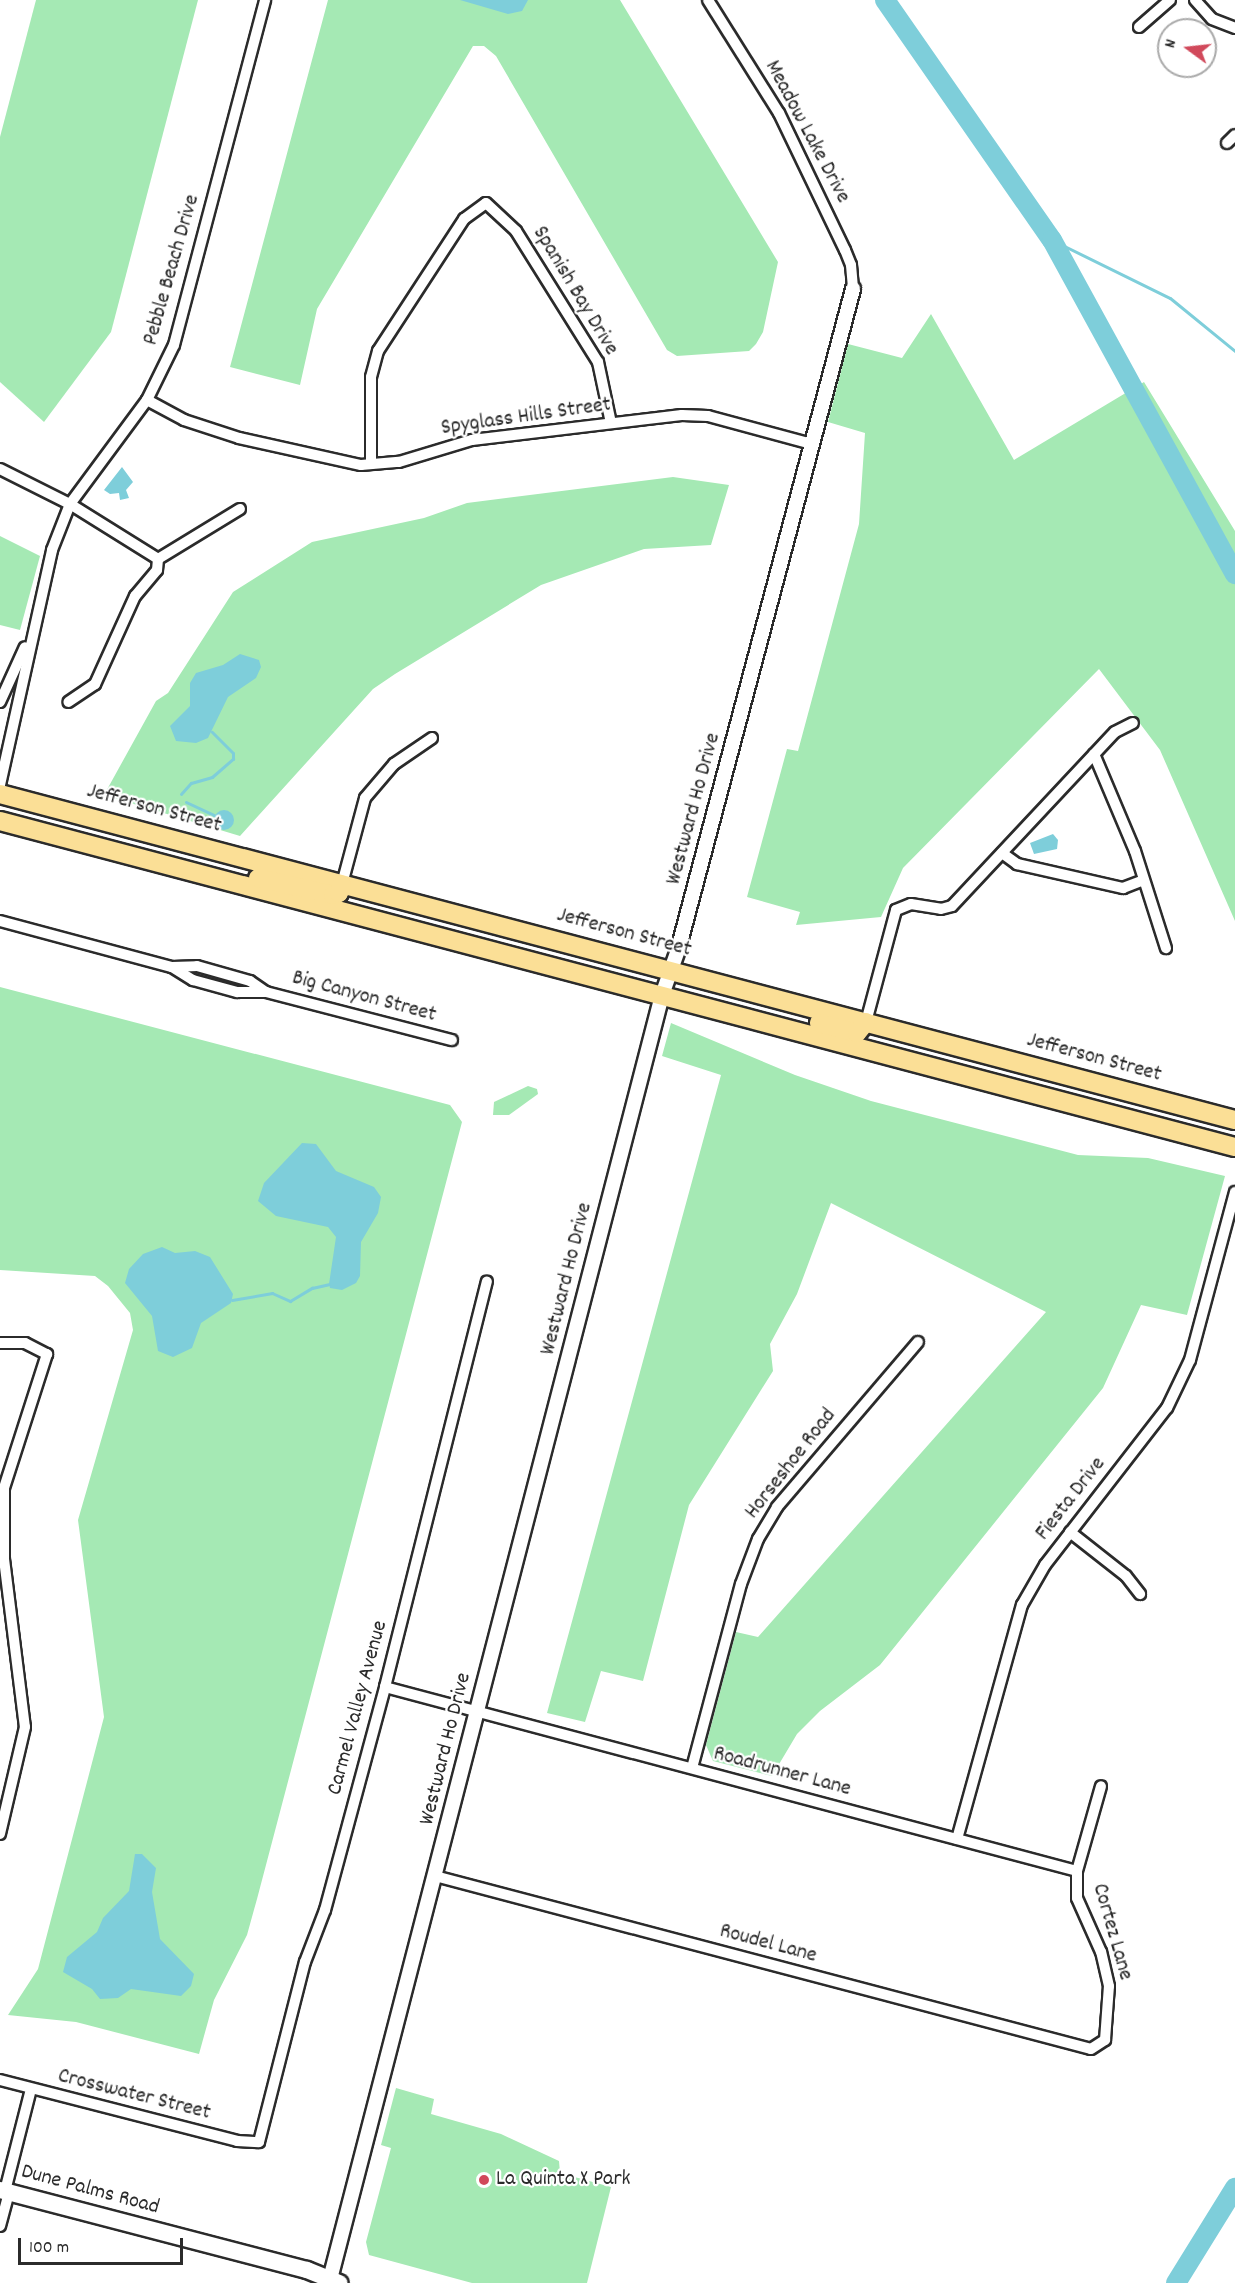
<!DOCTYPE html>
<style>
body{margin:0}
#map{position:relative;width:1235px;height:2283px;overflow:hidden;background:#fff;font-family:Dekko,sans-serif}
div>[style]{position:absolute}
.green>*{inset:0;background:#a5e9b4}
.water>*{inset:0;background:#7eceda}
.round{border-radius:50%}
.stream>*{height:3px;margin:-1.5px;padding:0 1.5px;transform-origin:1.5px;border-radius:1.5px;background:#7eceda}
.river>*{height:20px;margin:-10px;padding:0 10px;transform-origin:10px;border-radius:10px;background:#7eceda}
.roads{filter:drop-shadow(2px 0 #2b2b2b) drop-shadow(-2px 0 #2b2b2b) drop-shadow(0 2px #2b2b2b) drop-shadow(0 -2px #2b2b2b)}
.minor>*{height:10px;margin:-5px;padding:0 5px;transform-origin:5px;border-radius:5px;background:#fff}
.tertiary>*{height:14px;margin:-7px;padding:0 7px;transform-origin:7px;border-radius:7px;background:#fff}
.secondary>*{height:16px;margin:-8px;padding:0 8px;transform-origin:8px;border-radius:8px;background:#fff}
.primary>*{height:18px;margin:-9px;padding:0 9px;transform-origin:9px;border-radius:9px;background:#fbdf96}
.dots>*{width:16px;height:16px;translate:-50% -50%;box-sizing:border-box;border:3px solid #fff;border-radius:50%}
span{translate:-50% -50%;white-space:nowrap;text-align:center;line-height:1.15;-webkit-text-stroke:4.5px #fff;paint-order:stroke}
.street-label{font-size:22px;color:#2b2b2b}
.poi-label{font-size:22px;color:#2b2b2b}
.left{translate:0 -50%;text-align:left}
.north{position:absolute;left:1157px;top:18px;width:60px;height:60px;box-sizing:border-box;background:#fff;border:2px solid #aaa;border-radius:50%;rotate:285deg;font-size:16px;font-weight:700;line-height:24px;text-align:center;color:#2b2b2b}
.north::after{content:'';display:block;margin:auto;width:21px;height:27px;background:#d1495b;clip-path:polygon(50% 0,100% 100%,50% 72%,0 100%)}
.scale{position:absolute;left:18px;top:2238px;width:165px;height:27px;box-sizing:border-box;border:3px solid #2b2b2b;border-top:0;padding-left:8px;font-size:18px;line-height:21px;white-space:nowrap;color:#2b2b2b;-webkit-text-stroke:4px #fff;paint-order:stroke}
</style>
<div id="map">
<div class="green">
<i style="clip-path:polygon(36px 0,198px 0,111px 332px,44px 422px,0 382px,0 137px)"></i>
<i style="clip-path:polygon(328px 0,620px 0,778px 262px,763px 332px,756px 344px,749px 351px,677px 356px,667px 350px,496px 56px,484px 46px,473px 46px,317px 309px,300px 385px,230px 367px)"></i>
<i style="clip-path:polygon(931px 314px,1014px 460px,1144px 382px,1235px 531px,1235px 921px,1160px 750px,1099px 669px,903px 868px,881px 917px,796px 925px,800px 912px,747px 897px,787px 749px,798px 751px,859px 524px,865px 433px,828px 422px,848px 344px,902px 358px)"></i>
<i style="clip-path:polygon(673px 477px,729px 485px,711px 545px,644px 549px,541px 585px,395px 674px,373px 689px,240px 836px,104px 795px,156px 701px,168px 693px,233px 592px,312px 542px,424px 518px,467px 503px)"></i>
<i style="clip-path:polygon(0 536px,40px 556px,20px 630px,0 625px)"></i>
<i style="clip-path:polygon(0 987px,450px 1105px,462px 1122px,257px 1899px,247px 1935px,214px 2000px,199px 2054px,76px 2022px,8px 2015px,38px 1969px,104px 1717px,78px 1520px,133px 1330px,130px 1313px,108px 1286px,95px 1276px,0 1270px)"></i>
<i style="clip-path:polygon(671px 1023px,795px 1075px,871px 1101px,1078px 1155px,1148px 1158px,1225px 1176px,1187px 1315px,1141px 1305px,1103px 1388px,880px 1665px,820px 1711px,797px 1734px,772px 1776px,713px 1761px,706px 1745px,736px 1632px,758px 1637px,1046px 1312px,831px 1203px,797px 1294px,770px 1344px,773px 1371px,689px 1505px,643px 1681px,601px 1671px,585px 1722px,547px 1713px,721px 1075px,662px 1056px)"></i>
<i style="clip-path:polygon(528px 1086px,537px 1089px,538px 1094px,509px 1115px,493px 1115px,494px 1102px)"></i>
<i style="clip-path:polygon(396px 2088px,434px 2099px,431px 2114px,501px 2134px,559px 2161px,560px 2173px,611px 2187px,587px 2283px,472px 2283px,369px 2255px,366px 2242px,391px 2148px,381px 2145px)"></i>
</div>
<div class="water">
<i style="clip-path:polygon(460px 0,528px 0,522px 11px,508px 14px)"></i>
<i style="clip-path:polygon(122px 467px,133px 482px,126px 490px,129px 498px,120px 500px,119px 493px,110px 494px,104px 490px)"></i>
<i style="clip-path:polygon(240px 654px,259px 660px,261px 667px,256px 678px,228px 697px,208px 738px,196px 743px,176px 741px,170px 726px,190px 706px,190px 683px,196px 673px,223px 665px)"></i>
<i class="round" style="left:214px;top:810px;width:20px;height:20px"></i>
<i style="clip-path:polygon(1053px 834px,1058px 840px,1057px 849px,1034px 854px,1030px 843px)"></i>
<i style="clip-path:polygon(302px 1143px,316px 1144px,336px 1171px,374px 1187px,381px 1197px,378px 1213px,361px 1242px,360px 1276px,356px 1283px,342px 1290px,330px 1288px,329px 1284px,336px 1237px,328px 1227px,276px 1216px,258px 1201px,264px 1183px)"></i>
<i style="clip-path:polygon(162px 1247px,175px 1253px,195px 1251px,210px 1257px,233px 1294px,231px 1303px,201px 1323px,192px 1348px,173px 1357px,158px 1351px,152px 1316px,125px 1283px,129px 1269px,143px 1254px)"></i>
<i style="clip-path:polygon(135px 1854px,142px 1854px,156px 1868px,152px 1892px,160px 1939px,194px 1974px,191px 1986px,181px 1996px,131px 1989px,118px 1998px,100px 1999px,92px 1989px,63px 1972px,67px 1957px,97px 1932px,103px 1918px,129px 1891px)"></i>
</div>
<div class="stream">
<i style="left:1052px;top:240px;width:131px;rotate:26.2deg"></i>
<i style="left:1170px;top:298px;width:84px;rotate:39.2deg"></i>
<i style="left:181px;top:794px;width:15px;rotate:-48deg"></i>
<i style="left:191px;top:783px;width:22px;rotate:-16deg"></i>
<i style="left:212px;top:777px;width:28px;rotate:-41deg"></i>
<i style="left:233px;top:759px;width:6px;rotate:-90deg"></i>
<i style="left:233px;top:753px;width:30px;rotate:-135deg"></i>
<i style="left:186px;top:802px;width:31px;rotate:25deg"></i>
<i style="left:232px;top:1300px;width:41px;rotate:-9.9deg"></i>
<i style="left:272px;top:1293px;width:20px;rotate:24deg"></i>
<i style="left:290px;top:1301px;width:26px;rotate:-31deg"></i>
<i style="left:312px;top:1288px;width:17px;rotate:-13deg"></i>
</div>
<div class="river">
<i style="left:885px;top:0;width:292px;rotate:55.2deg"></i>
<i style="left:1052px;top:240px;width:381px;rotate:61.3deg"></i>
<i style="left:1176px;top:2283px;width:112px;rotate:-58.2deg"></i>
</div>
<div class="roads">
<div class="minor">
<i style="left:708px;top:0;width:133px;rotate:57.9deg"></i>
<i style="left:779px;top:113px;width:152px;rotate:64.3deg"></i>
<i style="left:845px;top:250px;width:16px;rotate:68deg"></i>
<i style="left:851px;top:265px;width:24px;rotate:85deg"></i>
<i style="left:1195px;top:0;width:25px;rotate:48deg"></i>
<i style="left:1212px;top:19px;width:25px;rotate:21deg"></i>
<i style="left:1139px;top:27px;width:41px;rotate:-41.1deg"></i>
<i style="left:1227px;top:143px;width:11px;rotate:-45deg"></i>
<i style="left:147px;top:400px;width:42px;rotate:28.4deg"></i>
<i style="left:184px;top:420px;width:58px;rotate:18.1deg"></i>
<i style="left:239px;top:438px;width:125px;rotate:12.5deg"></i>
<i style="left:361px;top:465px;width:38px;rotate:-5deg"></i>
<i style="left:399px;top:462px;width:76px;rotate:-16.8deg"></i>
<i style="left:472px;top:440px;width:211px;rotate:-6.8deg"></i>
<i style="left:682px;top:415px;width:26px;rotate:2deg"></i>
<i style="left:708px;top:416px;width:108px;rotate:15.1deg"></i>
<i style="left:371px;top:464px;width:87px;rotate:-90deg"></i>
<i style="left:371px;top:377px;width:27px;rotate:-75deg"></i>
<i style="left:378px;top:351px;width:158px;rotate:-56.9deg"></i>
<i style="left:464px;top:219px;width:27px;rotate:-36deg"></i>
<i style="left:486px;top:203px;width:41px;rotate:43deg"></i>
<i style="left:516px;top:231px;width:155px;rotate:58deg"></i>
<i style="left:598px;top:362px;width:62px;rotate:78deg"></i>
<i style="left:0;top:469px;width:78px;rotate:26.6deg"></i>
<i style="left:70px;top:504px;width:104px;rotate:32deg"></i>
<i style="left:158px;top:559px;width:11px;rotate:95deg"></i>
<i style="left:157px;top:570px;width:34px;rotate:130deg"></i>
<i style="left:135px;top:596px;width:97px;rotate:114.4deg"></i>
<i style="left:95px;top:684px;width:32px;rotate:146deg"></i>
<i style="left:158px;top:559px;width:96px;rotate:-31.4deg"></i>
<i style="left:0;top:702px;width:60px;rotate:-65.6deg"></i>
<i style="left:1094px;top:754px;width:105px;rotate:67.1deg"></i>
<i style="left:1135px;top:851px;width:102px;rotate:72.3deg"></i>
<i style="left:0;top:785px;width:241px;rotate:-77.5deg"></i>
<i style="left:52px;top:550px;width:49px;rotate:-68.6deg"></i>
<i style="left:70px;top:504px;width:129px;rotate:-53.5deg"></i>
<i style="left:147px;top:400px;width:61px;rotate:-63.9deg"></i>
<i style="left:174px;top:345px;width:357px;rotate:-75.2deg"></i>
<i style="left:1002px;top:853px;width:19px;rotate:36deg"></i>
<i style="left:1017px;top:864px;width:109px;rotate:12.8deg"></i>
<i style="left:1123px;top:888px;width:22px;rotate:-21deg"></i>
<i style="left:342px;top:884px;width:89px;rotate:-75deg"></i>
<i style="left:365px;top:798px;width:45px;rotate:-49.5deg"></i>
<i style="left:394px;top:764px;width:46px;rotate:-34.4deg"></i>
<i style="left:0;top:921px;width:178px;rotate:15deg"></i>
<i style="left:172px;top:967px;width:25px;rotate:32deg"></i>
<i style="left:193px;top:980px;width:46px;rotate:15.3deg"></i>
<i style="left:237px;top:992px;width:29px"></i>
<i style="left:172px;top:967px;width:25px;rotate:-2deg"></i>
<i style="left:197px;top:966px;width:55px;rotate:15.8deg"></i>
<i style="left:250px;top:981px;width:19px;rotate:35deg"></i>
<i style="left:266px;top:992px;width:192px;rotate:14.5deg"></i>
<i style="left:866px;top:1022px;width:116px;rotate:-75deg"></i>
<i style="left:896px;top:910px;width:16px;rotate:-22deg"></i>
<i style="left:911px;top:904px;width:30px;rotate:9deg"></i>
<i style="left:941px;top:909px;width:11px;rotate:-15deg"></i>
<i style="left:952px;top:906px;width:238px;rotate:-46.9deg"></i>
<i style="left:1115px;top:732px;width:20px;rotate:-27deg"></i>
<i style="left:0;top:1343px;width:25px"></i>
<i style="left:25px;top:1343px;width:25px;rotate:27deg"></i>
<i style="left:47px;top:1354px;width:141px;rotate:107.8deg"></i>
<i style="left:4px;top:1488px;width:71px;rotate:90deg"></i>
<i style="left:4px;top:1559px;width:169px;rotate:82.9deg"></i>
<i style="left:25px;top:1727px;width:110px;rotate:103.2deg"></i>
<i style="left:1070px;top:1532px;width:71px;rotate:38.2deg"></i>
<i style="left:1126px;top:1576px;width:23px;rotate:52deg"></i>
<i style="left:385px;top:1687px;width:716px;rotate:14.89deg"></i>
<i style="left:692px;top:1768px;width:190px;rotate:-75.1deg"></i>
<i style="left:741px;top:1584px;width:48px;rotate:-69.3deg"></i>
<i style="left:758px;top:1539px;width:37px;rotate:-59deg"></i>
<i style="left:777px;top:1507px;width:217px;rotate:-49.5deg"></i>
<i style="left:957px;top:1839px;width:243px;rotate:-74.5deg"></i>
<i style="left:1022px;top:1605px;width:46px;rotate:-60.1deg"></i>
<i style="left:1045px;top:1565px;width:199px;rotate:-52.2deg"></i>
<i style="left:1167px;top:1408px;width:53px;rotate:-64.4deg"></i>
<i style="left:1190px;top:1360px;width:174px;rotate:-75deg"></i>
<i style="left:435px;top:1876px;width:678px;rotate:14.77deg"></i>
<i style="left:1091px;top:2049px;width:17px;rotate:-33deg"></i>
<i style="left:1105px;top:2040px;width:54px;rotate:-85.8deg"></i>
<i style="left:1109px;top:1986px;width:35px;rotate:-103deg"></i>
<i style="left:1101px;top:1952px;width:59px;rotate:-114deg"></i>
<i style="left:1077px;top:1898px;width:27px;rotate:-90deg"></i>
<i style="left:1077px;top:1871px;width:88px;rotate:-74.2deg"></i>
<i style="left:0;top:2080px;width:245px;rotate:14.4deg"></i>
<i style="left:237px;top:2141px;width:22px;rotate:3deg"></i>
<i style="left:259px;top:2142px;width:186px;rotate:-75.7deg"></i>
<i style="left:305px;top:1962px;width:56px;rotate:-69deg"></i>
<i style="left:325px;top:1910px;width:231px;rotate:-74.9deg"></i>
<i style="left:385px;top:1687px;width:418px;rotate:-75.9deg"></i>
<i style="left:5px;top:2191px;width:105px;rotate:-75.7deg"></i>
<i style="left:0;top:2226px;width:35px;rotate:-75deg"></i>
</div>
<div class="tertiary">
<i style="left:329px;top:2283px;width:1330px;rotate:-75.5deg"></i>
<i style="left:662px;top:995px;width:48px;rotate:-70.4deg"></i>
<i style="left:678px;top:950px;width:684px;rotate:-75.17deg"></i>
</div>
<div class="secondary">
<i style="left:0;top:2190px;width:317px;rotate:14.6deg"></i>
<i style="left:307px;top:2270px;width:35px;rotate:22deg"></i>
</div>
<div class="primary">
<i style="left:0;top:794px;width:1277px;rotate:14.79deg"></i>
<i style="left:0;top:821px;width:1277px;rotate:14.79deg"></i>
<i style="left:258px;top:878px;width:77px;rotate:12.8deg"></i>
<i style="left:333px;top:895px;width:6px;rotate:-18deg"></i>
<i style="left:339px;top:893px;width:9px;rotate:-72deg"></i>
<i style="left:819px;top:1023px;width:39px;rotate:15deg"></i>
<i style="left:857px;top:1033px;width:14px;rotate:-51deg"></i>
</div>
</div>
<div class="dots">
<i style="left:484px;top:2180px;background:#d1495b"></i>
</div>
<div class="street-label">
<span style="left:807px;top:132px;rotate:62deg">Meadow Lake Drive</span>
<span style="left:172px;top:270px;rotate:-74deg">Pebble Beach Drive</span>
<span style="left:575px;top:291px;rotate:59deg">Spanish Bay Drive</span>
<span style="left:526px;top:417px;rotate:-8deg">Spyglass Hills Street</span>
<span style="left:154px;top:809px;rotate:15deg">Jefferson Street</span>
<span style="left:694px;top:809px;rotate:-75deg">Westward Ho Drive</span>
<span style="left:624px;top:933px;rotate:15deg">Jefferson Street</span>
<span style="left:364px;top:997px;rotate:15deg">Big Canyon Street</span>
<span style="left:1094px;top:1058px;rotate:15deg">Jefferson Street</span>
<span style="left:567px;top:1279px;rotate:-76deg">Westward Ho Drive</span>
<span style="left:791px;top:1464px;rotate:-52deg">Horseshoe Road</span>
<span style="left:1071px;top:1499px;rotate:-52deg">Fiesta Drive</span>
<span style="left:358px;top:1708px;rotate:-75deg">Carmel Valley Avenue</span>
<span style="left:446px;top:1749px;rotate:-76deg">Westward Ho Drive</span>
<span style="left:782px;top:1772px;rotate:15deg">Roadrunner Lane</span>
<span style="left:1112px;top:1932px;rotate:74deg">Cortez Lane</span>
<span style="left:768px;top:1944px;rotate:15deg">Roudel Lane</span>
<span style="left:134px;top:2095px;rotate:14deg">Crosswater Street</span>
<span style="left:90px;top:2190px;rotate:15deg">Dune Palms Road</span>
</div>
<div class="poi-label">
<span class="left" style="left:496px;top:2180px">La Quinta X Park</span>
</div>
<div class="north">N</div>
<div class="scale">100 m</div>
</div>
